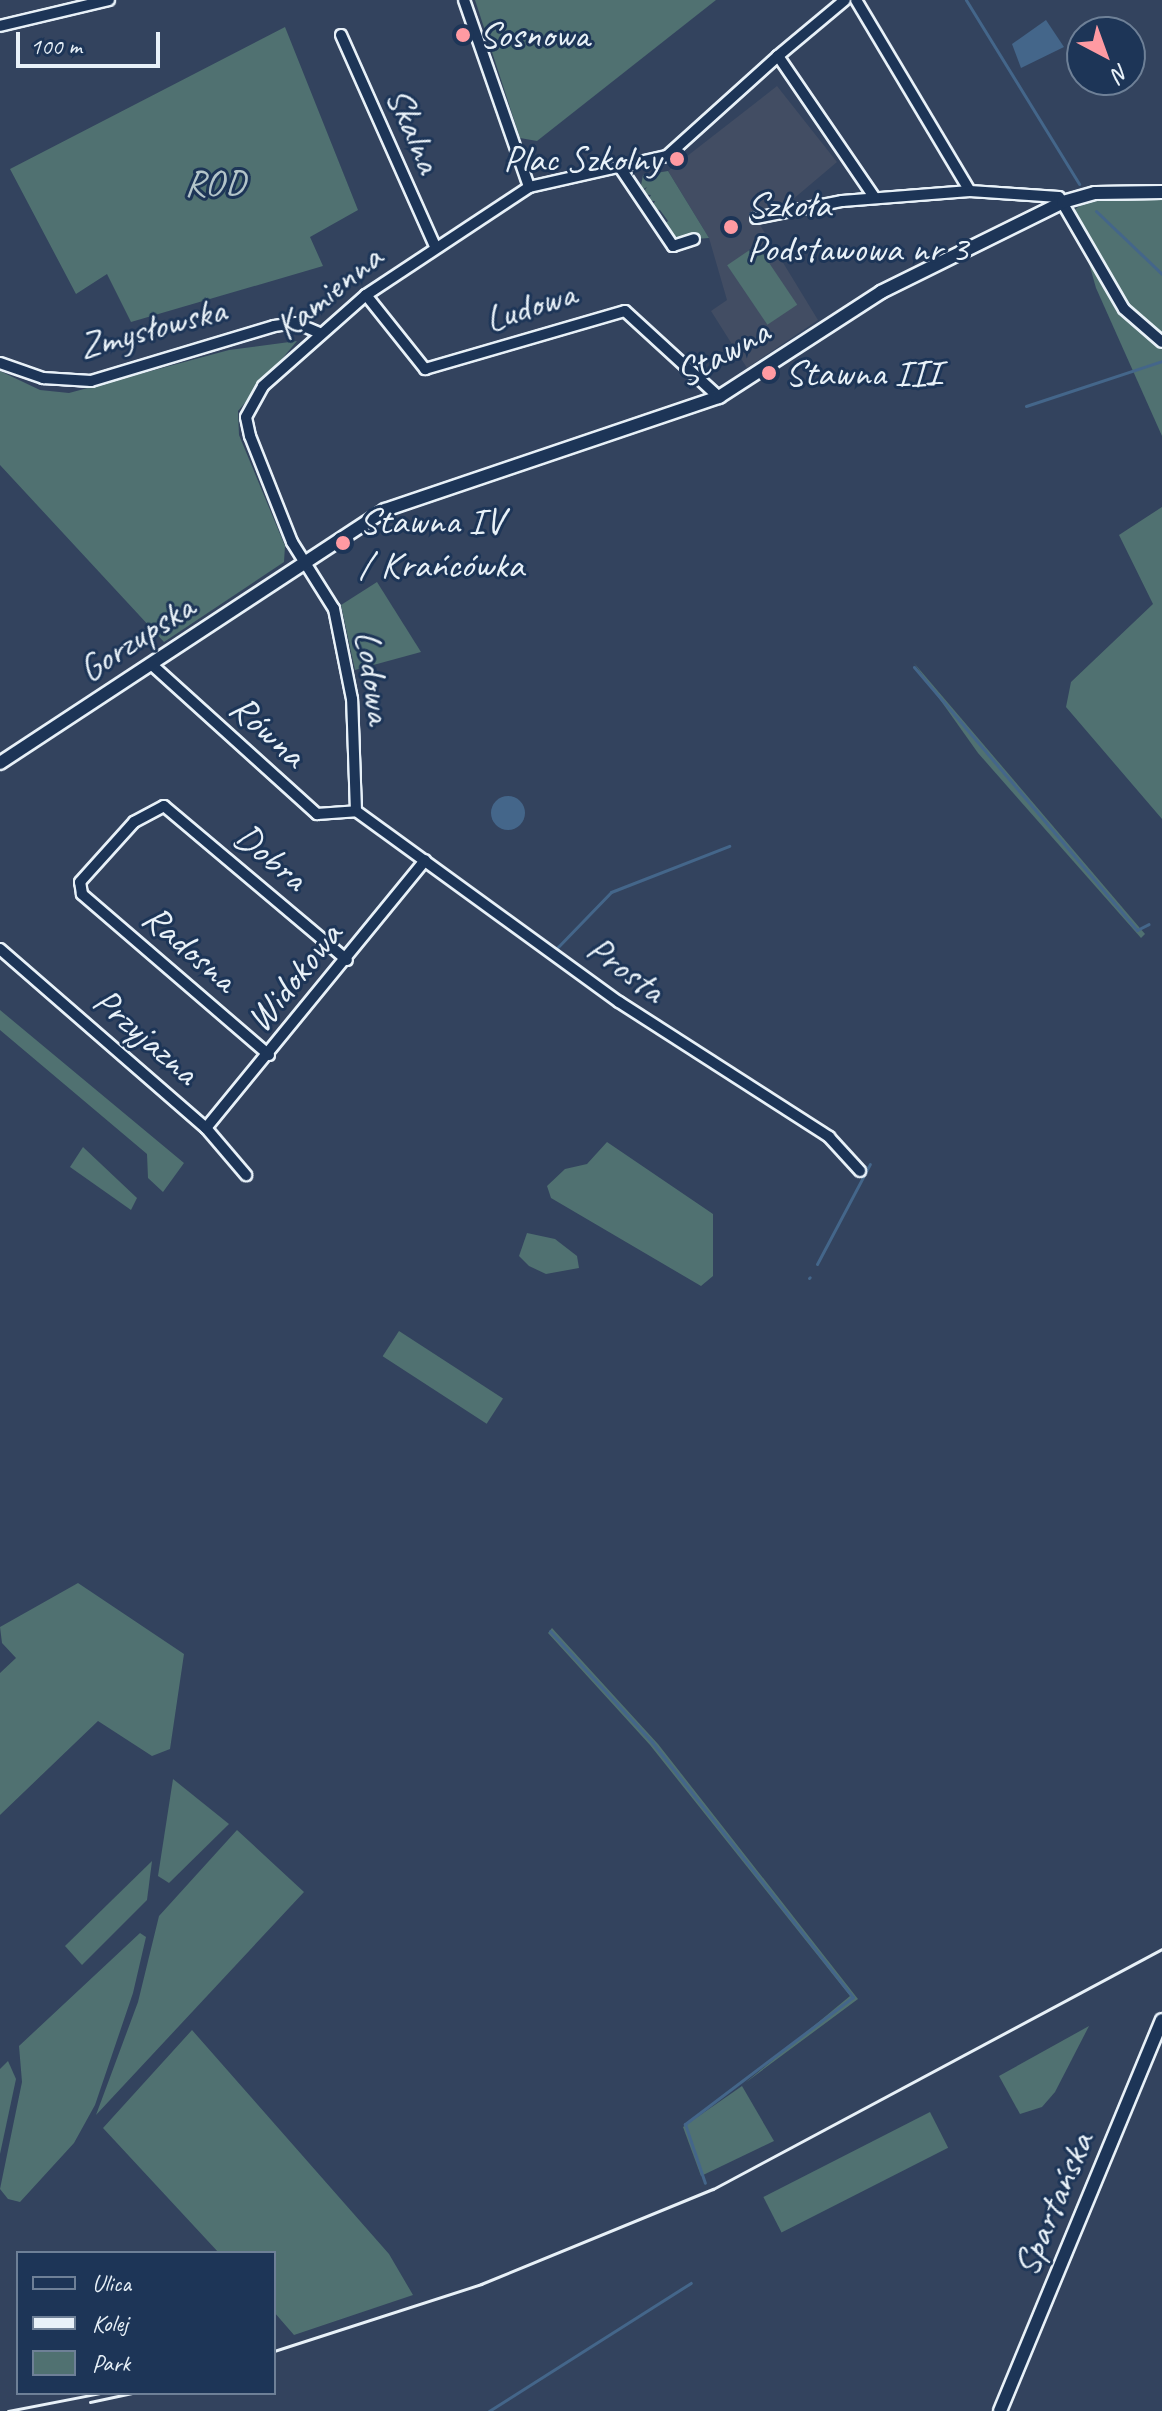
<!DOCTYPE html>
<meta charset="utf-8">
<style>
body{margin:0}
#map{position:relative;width:1162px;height:2411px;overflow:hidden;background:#33435e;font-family:Caveat,sans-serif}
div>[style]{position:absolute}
.built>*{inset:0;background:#424d63}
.green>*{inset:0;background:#507171;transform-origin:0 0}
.water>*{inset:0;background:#44668a}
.round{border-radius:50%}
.stream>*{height:3px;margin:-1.5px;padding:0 1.5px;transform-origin:1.5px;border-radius:1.5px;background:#44668a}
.roads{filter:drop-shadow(2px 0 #e8f1f8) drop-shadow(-2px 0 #e8f1f8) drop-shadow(0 2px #e8f1f8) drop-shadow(0 -2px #e8f1f8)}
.minor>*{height:10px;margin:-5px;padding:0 5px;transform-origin:5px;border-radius:5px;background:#1d3557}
.tertiary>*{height:12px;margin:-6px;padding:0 6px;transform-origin:6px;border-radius:6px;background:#1d3557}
.rail>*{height:3px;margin:-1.5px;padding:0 1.5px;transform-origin:1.5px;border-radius:1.5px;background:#e8f1f8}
.dots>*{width:22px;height:22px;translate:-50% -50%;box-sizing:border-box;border:4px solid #1d3557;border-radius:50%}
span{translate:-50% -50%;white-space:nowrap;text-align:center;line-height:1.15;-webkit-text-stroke:6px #1d3557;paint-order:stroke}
.poi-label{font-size:38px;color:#e8f1f8}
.left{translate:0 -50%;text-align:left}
.right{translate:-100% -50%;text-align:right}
.street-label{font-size:38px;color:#e8f1f8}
.park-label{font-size:38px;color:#b3c4c9}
.legend{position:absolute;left:16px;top:2251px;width:260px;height:144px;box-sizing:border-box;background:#1d3557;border:2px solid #6e8097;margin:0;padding:10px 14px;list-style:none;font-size:24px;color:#e8f1f8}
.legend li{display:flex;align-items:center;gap:16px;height:40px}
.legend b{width:40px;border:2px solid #6e8097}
.north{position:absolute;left:1066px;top:16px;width:80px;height:80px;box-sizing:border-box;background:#1d3557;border:2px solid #6e8097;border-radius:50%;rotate:139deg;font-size:22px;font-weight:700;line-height:32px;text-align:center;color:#e8f1f8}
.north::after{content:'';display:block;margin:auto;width:28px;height:36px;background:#ff9aa2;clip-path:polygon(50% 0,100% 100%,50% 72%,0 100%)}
.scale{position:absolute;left:16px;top:32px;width:144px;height:36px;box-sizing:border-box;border:4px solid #e8f1f8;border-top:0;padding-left:10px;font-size:24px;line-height:28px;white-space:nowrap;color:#e8f1f8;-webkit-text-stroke:6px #1d3557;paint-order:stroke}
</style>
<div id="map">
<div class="built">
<i style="clip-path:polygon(777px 86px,837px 162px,785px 206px,754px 215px,818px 320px,747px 368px,711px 311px,727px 300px,709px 238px,668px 171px)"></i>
</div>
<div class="green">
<i style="clip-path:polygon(475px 0,716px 0,537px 141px,520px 138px)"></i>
<i style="clip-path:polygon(285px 27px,358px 210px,310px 237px,323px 266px,131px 322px,107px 274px,76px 294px,10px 169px)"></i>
<i style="clip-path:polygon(668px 171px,709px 238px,680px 240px,662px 225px,668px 221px,660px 210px,651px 209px,655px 201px,647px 201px,651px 195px,642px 194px,647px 187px,640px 191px,643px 175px)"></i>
<i style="clip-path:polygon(1091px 198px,1162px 198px,1162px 436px,1096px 288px,1074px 210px)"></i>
<i style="left:757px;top:245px;width:72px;height:36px;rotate:56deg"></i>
<i style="clip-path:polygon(297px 341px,238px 411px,239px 435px,285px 546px,284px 562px,164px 642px,0 465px,0 371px,40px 390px,69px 393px,229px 350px)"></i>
<i style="clip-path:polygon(1162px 507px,1162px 819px,1066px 707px,1071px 682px,1153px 604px,1119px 535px)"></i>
<i style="clip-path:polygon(377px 582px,421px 652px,355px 670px,341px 605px)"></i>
<i style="clip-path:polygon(914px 663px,1145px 934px,1141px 938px,978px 753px)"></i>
<i style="clip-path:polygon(0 1010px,184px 1163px,163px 1192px,148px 1178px,147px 1154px,0 1030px)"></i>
<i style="clip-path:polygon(607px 1142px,713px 1214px,713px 1276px,701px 1286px,551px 1198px,547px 1186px,565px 1169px,587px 1164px)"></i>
<i style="clip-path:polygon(83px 1147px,137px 1198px,131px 1210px,70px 1167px)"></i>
<i style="clip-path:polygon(527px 1233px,555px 1239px,577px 1256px,579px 1268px,546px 1274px,529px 1266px,519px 1256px)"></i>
<i style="left:399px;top:1331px;width:124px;height:30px;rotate:33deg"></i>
<i style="clip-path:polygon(78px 1583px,184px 1654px,170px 1749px,152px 1756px,98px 1721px,0 1815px,0 1673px,16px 1658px,2px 1643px,0 1627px)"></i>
<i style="clip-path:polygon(552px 1628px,658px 1744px,858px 1999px,745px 2083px,850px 1996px,650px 1745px,548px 1633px)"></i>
<i style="clip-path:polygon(173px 1779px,229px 1824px,169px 1883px,158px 1876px)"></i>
<i style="clip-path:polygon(237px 1830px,304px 1892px,96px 2115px,138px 2002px,159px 1916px)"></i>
<i style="clip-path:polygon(152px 1861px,147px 1900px,82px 1965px,65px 1946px)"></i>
<i style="clip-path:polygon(140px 1933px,146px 1937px,133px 1993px,95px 2105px,74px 2143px,20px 2202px,8px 2199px,0 2189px,22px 2082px,19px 2046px)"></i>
<i style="clip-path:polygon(1089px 2026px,1055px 2092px,1042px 2107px,1020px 2114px,999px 2076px)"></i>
<i style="clip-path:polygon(192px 2030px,389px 2254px,413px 2295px,294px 2335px,274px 2312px,274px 2253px,219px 2253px,103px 2128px)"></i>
<i style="clip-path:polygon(8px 2061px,16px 2079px,0 2154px,0 2069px)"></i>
<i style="clip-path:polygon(742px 2086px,774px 2141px,701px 2176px,683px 2127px)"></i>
<i style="left:930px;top:2112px;width:40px;height:187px;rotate:63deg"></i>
</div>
<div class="water">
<i style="clip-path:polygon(1046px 20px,1064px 47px,1021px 68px,1012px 44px)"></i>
<i class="round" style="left:491px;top:796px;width:34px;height:34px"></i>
</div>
<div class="stream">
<i style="left:966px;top:0;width:216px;rotate:58.4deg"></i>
<i style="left:1096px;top:211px;width:91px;rotate:43.7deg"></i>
<i style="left:1026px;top:406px;width:143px;rotate:-18.3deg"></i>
<i style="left:914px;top:667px;width:345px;rotate:49.7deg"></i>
<i style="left:1137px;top:930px;width:13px;rotate:-27deg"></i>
<i style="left:556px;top:949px;width:79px;rotate:-46deg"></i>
<i style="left:611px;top:892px;width:127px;rotate:-21.3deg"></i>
<i style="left:817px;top:1264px;width:113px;rotate:-62.1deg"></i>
<i style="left:809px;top:1278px;width:1px;rotate:-45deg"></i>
<i style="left:550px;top:1631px;width:151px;rotate:47.4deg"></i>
<i style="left:652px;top:1742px;width:325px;rotate:51.8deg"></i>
<i style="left:853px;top:1997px;width:211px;rotate:142.9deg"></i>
<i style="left:685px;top:2124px;width:62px;rotate:71.3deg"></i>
<i style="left:489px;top:2411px;width:239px;rotate:-32.4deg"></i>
</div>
<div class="roads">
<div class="minor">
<i style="left:464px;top:0;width:198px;rotate:70.8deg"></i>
<i style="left:856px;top:0;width:222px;rotate:59.2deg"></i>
<i style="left:0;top:26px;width:112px;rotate:-13.4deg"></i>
<i style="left:341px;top:35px;width:233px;rotate:66deg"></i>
<i style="left:778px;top:56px;width:87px;rotate:-39.9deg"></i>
<i style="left:621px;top:169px;width:93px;rotate:56deg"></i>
<i style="left:673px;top:246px;width:22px;rotate:-18deg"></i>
<i style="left:756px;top:218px;width:88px;rotate:-11.2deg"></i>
<i style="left:842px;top:201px;width:128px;rotate:-4.5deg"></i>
<i style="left:970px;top:191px;width:89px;rotate:3.9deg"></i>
<i style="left:1059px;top:197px;width:129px;rotate:59.9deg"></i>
<i style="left:1124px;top:309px;width:50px;rotate:41deg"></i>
<i style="left:366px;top:295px;width:95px;rotate:51.4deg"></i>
<i style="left:425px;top:369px;width:208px;rotate:-16.2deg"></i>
<i style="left:625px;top:311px;width:127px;rotate:42.5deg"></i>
<i style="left:0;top:363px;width:46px;rotate:19.2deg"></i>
<i style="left:43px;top:378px;width:48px;rotate:3.6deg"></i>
<i style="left:91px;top:381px;width:191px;rotate:-16.7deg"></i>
<i style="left:274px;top:326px;width:22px;rotate:-8deg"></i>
<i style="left:296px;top:323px;width:25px;rotate:23deg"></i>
<i style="left:151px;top:664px;width:224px;rotate:42.1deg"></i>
<i style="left:317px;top:814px;width:39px;rotate:-4deg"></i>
<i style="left:356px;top:811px;width:112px;rotate:-92deg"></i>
<i style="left:352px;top:699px;width:92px;rotate:-101.3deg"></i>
<i style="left:334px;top:609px;width:79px;rotate:-122.1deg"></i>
<i style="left:292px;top:542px;width:114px;rotate:-111.6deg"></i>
<i style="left:250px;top:436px;width:19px;rotate:-102deg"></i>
<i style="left:246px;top:417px;width:35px;rotate:-61deg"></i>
<i style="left:263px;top:386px;width:137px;rotate:-41.5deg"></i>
<i style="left:366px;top:295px;width:196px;rotate:-33.5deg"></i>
<i style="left:529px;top:187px;width:141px;rotate:-12.7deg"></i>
<i style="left:667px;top:156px;width:149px;rotate:-42deg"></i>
<i style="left:778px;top:56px;width:172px;rotate:55.7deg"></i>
<i style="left:356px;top:811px;width:325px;rotate:36deg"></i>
<i style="left:619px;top:1002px;width:250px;rotate:32.7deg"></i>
<i style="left:829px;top:1137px;width:46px;rotate:47.6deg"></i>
<i style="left:0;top:949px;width:273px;rotate:41deg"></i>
<i style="left:206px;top:1128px;width:62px;rotate:49.6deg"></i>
<i style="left:269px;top:1055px;width:247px;rotate:-139.3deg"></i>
<i style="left:82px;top:894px;width:12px;rotate:-99deg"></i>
<i style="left:80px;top:882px;width:81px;rotate:-48deg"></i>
<i style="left:134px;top:822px;width:34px;rotate:-28deg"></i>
<i style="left:164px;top:806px;width:239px;rotate:40.1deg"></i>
<i style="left:206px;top:1128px;width:346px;rotate:-50.7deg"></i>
</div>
<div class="tertiary">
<i style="left:0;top:763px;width:461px;rotate:-33.3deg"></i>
<i style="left:385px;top:510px;width:353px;rotate:-18.7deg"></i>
<i style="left:719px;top:397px;width:193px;rotate:-32.9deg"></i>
<i style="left:881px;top:292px;width:203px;rotate:-26.3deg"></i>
<i style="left:1063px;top:202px;width:33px;rotate:-16deg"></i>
<i style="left:1095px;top:193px;width:67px;rotate:-0.9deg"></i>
<i style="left:1000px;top:2411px;width:423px;rotate:-67.5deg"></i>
</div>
</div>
<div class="rail">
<i style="left:274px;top:2351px;width:218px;rotate:-17.9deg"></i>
<i style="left:481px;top:2284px;width:251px;rotate:-22.3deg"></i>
<i style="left:713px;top:2189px;width:509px;rotate:-28.13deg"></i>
<i style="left:90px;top:2402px;width:43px;rotate:-12.1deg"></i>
<i style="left:8px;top:2411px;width:95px;rotate:-11deg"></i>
</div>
<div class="dots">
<i style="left:463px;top:35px;background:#ff9aa2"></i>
<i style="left:677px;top:159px;background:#ff9aa2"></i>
<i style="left:731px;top:227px;background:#ff9aa2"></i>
<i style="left:769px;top:373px;background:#ff9aa2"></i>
<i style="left:343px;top:543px;background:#ff9aa2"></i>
</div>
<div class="poi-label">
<span class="left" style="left:479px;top:35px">Sosnowa</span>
<span class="right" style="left:661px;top:159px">Plac Szkolny</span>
<span class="left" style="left:747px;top:227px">Szkoła<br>Podstawowa nr 3</span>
<span class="left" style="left:785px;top:373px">Stawna III</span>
<span class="left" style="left:359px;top:543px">Stawna IV<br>/ Krańcówka</span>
</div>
<div class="street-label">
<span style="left:414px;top:130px;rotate:67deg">Skalna</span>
<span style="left:328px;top:292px;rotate:-39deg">Kamienna</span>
<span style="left:530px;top:306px;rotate:-18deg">Ludowa</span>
<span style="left:152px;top:328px;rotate:-15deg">Zmysłowska</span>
<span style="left:722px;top:353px;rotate:-29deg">Stawna</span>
<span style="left:136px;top:638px;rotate:-33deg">Gorzupska</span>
<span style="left:374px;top:677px;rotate:82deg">Lodowa</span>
<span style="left:268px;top:731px;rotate:42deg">Równa</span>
<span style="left:271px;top:857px;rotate:40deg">Dobra</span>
<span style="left:190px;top:948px;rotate:41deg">Radosna</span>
<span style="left:626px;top:969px;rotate:36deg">Prosta</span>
<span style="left:294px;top:977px;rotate:-51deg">Widokowa</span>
<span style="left:146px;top:1036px;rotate:41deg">Przyjazna</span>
<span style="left:1053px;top:2204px;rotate:-67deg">Spartańska</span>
</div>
<div class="park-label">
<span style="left:215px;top:183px">ROD</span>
</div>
<ul class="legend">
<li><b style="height:10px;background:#1d3557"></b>Ulica</li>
<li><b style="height:10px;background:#e8f1f8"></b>Kolej</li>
<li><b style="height:22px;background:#507171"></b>Park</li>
</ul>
<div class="north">N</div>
<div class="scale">100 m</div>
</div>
